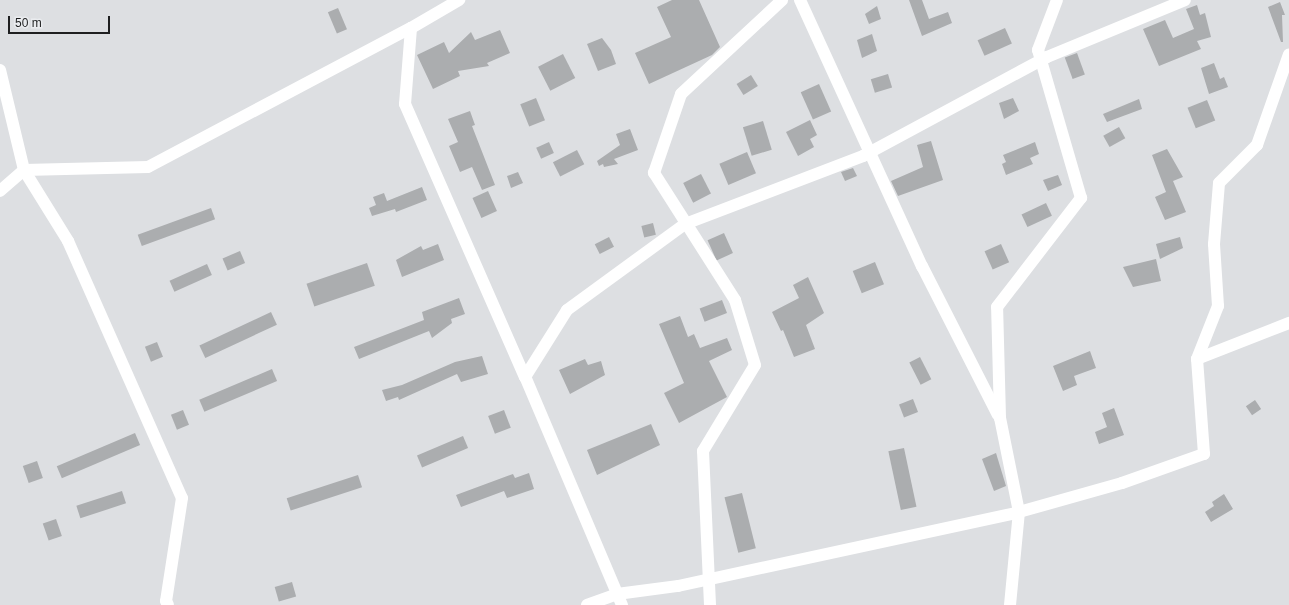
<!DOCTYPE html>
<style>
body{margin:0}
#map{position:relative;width:1289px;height:605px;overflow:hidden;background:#dddfe2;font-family:Arial,sans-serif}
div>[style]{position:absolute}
.building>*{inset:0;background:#abadaf;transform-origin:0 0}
.street>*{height:12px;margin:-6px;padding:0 6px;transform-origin:6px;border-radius:6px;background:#fff}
span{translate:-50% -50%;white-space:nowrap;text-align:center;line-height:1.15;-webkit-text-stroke:3.5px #eaecef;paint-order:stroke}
.scale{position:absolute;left:8px;top:16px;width:102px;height:18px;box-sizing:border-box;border:2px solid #1e1f20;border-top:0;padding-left:5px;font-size:12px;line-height:14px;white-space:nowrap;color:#1e1f20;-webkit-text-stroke:3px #eaecef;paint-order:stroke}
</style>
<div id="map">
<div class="building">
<i style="clip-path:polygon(672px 0,699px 0,720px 47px,712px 55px,649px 84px,635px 53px,671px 37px,657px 7px)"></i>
<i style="clip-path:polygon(909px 0,922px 0,929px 19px,948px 12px,952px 23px,922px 36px)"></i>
<i style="clip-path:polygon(1280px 2px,1285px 15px,1282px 15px,1283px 42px,1281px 42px,1268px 7px)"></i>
<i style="clip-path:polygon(1197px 5px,1200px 15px,1205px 13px,1211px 37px,1197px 41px,1201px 49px,1159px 66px,1143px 29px,1165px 20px,1173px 38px,1194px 29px,1186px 9px)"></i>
<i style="clip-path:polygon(877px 6px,881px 19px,869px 24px,865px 14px)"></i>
<i style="left:338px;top:8px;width:23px;height:11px;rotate:67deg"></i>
<i style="left:1005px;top:28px;width:17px;height:30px;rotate:66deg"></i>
<i style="clip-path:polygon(500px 30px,510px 53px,487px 63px,489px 66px,458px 71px,460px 76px,433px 89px,417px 55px,444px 42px,449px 53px,471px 32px,475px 40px)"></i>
<i style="clip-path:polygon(872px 34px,877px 51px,862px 58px,857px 40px)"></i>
<i style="clip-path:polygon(602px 38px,611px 50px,616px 64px,598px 71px,587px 44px)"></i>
<i style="left:1077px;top:53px;width:23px;height:13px;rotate:70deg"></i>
<i style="left:563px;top:54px;width:27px;height:28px;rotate:63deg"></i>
<i style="clip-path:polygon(1214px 63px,1220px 79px,1224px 77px,1228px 87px,1209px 94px,1201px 68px)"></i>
<i style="left:888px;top:74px;width:14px;height:18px;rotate:73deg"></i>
<i style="left:751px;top:75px;width:13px;height:17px;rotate:58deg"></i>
<i style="left:819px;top:84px;width:30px;height:20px;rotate:66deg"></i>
<i style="left:536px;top:98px;width:24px;height:17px;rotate:68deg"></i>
<i style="clip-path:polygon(1013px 98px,1019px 111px,1004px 119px,999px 103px)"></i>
<i style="clip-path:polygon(1139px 99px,1142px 109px,1107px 122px,1103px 114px)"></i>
<i style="left:1207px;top:100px;width:22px;height:21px;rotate:68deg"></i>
<i style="clip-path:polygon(470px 111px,475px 125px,472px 126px,495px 185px,482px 190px,472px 167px,460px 172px,449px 146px,458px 142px,448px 119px)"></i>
<i style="clip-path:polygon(810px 120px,817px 135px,810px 139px,814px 147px,798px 156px,786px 132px)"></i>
<i style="left:763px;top:121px;width:30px;height:21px;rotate:73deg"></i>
<i style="left:1119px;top:127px;width:13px;height:18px;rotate:61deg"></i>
<i style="clip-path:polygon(630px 129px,638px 150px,614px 159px,618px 164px,604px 167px,603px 164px,599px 166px,597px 161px,620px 145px,616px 134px)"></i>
<i style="clip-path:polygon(931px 141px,943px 180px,898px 196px,891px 181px,923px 167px,917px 145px)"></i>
<i style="left:549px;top:142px;width:12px;height:14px;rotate:66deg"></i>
<i style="clip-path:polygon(1035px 142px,1039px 154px,1030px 158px,1033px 164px,1006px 175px,1002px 164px,1006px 162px,1003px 155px)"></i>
<i style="clip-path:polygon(1167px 149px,1183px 177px,1173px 181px,1186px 212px,1165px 220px,1155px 197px,1166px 192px,1152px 155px)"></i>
<i style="left:577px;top:150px;width:16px;height:27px;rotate:63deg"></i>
<i style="left:747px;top:152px;width:23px;height:30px;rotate:67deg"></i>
<i style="clip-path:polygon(853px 168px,857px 176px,845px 181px,841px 172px)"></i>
<i style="clip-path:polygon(518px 172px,523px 183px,511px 188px,507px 176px)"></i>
<i style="left:701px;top:174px;width:22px;height:20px;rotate:63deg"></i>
<i style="clip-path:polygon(1058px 175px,1062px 185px,1048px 191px,1043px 180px)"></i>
<i style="clip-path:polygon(422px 187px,427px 200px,396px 212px,395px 209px,372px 216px,369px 208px,376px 205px,373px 197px,384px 193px,387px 201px)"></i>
<i style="left:488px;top:191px;width:22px;height:17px;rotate:66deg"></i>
<i style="left:1046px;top:203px;width:14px;height:27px;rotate:65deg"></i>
<i style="left:211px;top:208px;width:12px;height:78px;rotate:70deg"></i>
<i style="left:653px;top:223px;width:12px;height:12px;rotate:76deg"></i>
<i style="left:724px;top:233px;width:22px;height:18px;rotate:66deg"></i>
<i style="left:609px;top:237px;width:11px;height:16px;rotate:63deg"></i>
<i style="clip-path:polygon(1180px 237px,1183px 248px,1160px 259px,1156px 244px)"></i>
<i style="clip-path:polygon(438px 244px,444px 260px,402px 277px,396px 260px,421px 246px,423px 250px)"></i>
<i style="left:1001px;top:244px;width:20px;height:18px;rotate:66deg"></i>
<i style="left:240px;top:251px;width:13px;height:19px;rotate:67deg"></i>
<i style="clip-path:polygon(1156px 259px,1161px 281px,1133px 287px,1123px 267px)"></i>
<i style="left:875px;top:262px;width:24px;height:24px;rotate:68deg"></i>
<i style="left:367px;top:263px;width:24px;height:64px;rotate:71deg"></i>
<i style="left:207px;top:264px;width:12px;height:41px;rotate:66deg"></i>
<i style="clip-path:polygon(808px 277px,824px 313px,806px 325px,815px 349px,794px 357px,783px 330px,781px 331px,772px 312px,799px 298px,793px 285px)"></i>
<i style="clip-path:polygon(459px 298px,465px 314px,451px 319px,452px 323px,432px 338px,429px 331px,359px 359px,354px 347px,424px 320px,422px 312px)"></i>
<i style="left:722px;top:300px;width:14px;height:24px;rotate:69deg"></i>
<i style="left:271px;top:312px;width:14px;height:79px;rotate:65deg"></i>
<i style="clip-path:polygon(680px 316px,688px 337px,694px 334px,700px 348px,727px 338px,732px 350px,709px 361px,727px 397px,679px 423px,664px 393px,684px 383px,659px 324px)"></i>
<i style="left:157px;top:342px;width:16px;height:13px;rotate:68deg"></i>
<i style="clip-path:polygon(1090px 351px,1096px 368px,1074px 376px,1077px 385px,1063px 391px,1053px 366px)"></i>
<i style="clip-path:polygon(482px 356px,488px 374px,461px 382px,457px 374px,399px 400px,398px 397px,386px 401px,382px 390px,402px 385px,455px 362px)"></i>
<i style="left:920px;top:357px;width:25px;height:12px;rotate:63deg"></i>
<i style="clip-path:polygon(585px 359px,588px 365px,601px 361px,605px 375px,570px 394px,559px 370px)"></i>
<i style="left:272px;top:369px;width:13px;height:79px;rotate:67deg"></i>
<i style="left:913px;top:399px;width:14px;height:15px;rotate:69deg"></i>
<i style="left:1255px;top:400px;width:11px;height:11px;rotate:56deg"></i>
<i style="clip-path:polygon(1114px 408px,1124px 435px,1099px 444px,1095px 432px,1107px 427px,1102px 413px)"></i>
<i style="left:183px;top:410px;width:16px;height:13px;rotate:68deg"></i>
<i style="left:504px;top:410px;width:19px;height:17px;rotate:69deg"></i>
<i style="clip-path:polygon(651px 424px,660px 445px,597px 475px,587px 450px)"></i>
<i style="left:135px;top:433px;width:13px;height:85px;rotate:67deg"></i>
<i style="left:463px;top:436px;width:13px;height:50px;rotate:67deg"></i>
<i style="left:904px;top:448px;width:60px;height:16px;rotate:78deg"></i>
<i style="clip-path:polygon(996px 453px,1006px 486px,994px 491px,982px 459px)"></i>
<i style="left:37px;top:461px;width:18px;height:15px;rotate:71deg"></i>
<i style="clip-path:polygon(529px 473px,534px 489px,507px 498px,504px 491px,461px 507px,456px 495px,513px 474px,515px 478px)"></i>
<i style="left:358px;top:475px;width:13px;height:75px;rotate:72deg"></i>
<i style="left:122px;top:491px;width:13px;height:48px;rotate:72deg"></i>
<i style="left:742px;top:493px;width:57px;height:18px;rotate:76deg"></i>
<i style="clip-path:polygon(1224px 494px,1233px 509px,1211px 522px,1205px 512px,1214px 506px,1212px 502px)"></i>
<i style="left:56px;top:519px;width:18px;height:14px;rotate:71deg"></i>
<i style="left:292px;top:582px;width:15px;height:18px;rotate:74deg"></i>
</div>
<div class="street">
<i style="left:800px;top:0;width:293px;rotate:65.4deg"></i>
<i style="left:922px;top:266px;width:167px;rotate:63deg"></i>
<i style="left:411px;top:28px;width:76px;rotate:94.5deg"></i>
<i style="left:405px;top:104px;width:298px;rotate:66.3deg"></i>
<i style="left:0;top:70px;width:103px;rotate:76.5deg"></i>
<i style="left:24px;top:170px;width:32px;rotate:139deg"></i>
<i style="left:24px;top:170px;width:124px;rotate:-1.4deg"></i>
<i style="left:148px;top:167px;width:297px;rotate:-27.9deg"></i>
<i style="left:411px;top:28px;width:56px;rotate:-30.3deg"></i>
<i style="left:24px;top:170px;width:84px;rotate:58.2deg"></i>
<i style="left:68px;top:241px;width:281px;rotate:66.1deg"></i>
<i style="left:182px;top:498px;width:104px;rotate:98.8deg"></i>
<i style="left:166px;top:601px;width:4px;rotate:63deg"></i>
<i style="left:1197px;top:359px;width:99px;rotate:-21.4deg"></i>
<i style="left:587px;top:605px;width:32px;rotate:-20deg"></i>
<i style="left:617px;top:594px;width:62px;rotate:-7.5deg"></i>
<i style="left:678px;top:586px;width:349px;rotate:-12.2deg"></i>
<i style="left:1019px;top:512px;width:107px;rotate:-15.7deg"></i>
<i style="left:1122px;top:483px;width:87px;rotate:-19.5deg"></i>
<i style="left:1204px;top:454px;width:95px;rotate:-94.2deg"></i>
<i style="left:1197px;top:359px;width:57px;rotate:-68.4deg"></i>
<i style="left:1218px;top:306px;width:62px;rotate:-93.7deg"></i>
<i style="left:1214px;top:244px;width:61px;rotate:-85.3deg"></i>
<i style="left:1219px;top:183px;width:54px;rotate:-45deg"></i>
<i style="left:1257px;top:145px;width:96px;rotate:-70.6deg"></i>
<i style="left:622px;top:605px;width:248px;rotate:-113deg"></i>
<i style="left:525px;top:377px;width:79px;rotate:-57.9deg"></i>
<i style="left:567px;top:310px;width:146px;rotate:-36.1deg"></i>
<i style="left:685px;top:224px;width:191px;rotate:-20.9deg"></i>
<i style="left:863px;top:156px;width:209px;rotate:-28.3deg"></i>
<i style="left:1047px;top:57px;width:149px;rotate:-22.4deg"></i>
<i style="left:710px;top:605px;width:154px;rotate:-92.6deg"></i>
<i style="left:703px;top:451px;width:100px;rotate:-58.8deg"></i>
<i style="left:755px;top:365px;width:68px;rotate:-107.1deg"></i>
<i style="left:735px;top:300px;width:151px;rotate:-122.5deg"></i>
<i style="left:654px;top:173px;width:83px;rotate:-71.1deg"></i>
<i style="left:681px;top:94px;width:138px;rotate:-42.9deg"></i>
<i style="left:1010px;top:605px;width:93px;rotate:-84.5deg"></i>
<i style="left:1019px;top:512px;width:96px;rotate:-101.4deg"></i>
<i style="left:1000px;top:418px;width:111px;rotate:-91.5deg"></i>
<i style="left:997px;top:307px;width:138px;rotate:-52.4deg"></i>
<i style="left:1081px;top:198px;width:154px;rotate:-106.2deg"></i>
<i style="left:1038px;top:50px;width:53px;rotate:-69.2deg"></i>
</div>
<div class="scale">50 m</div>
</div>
